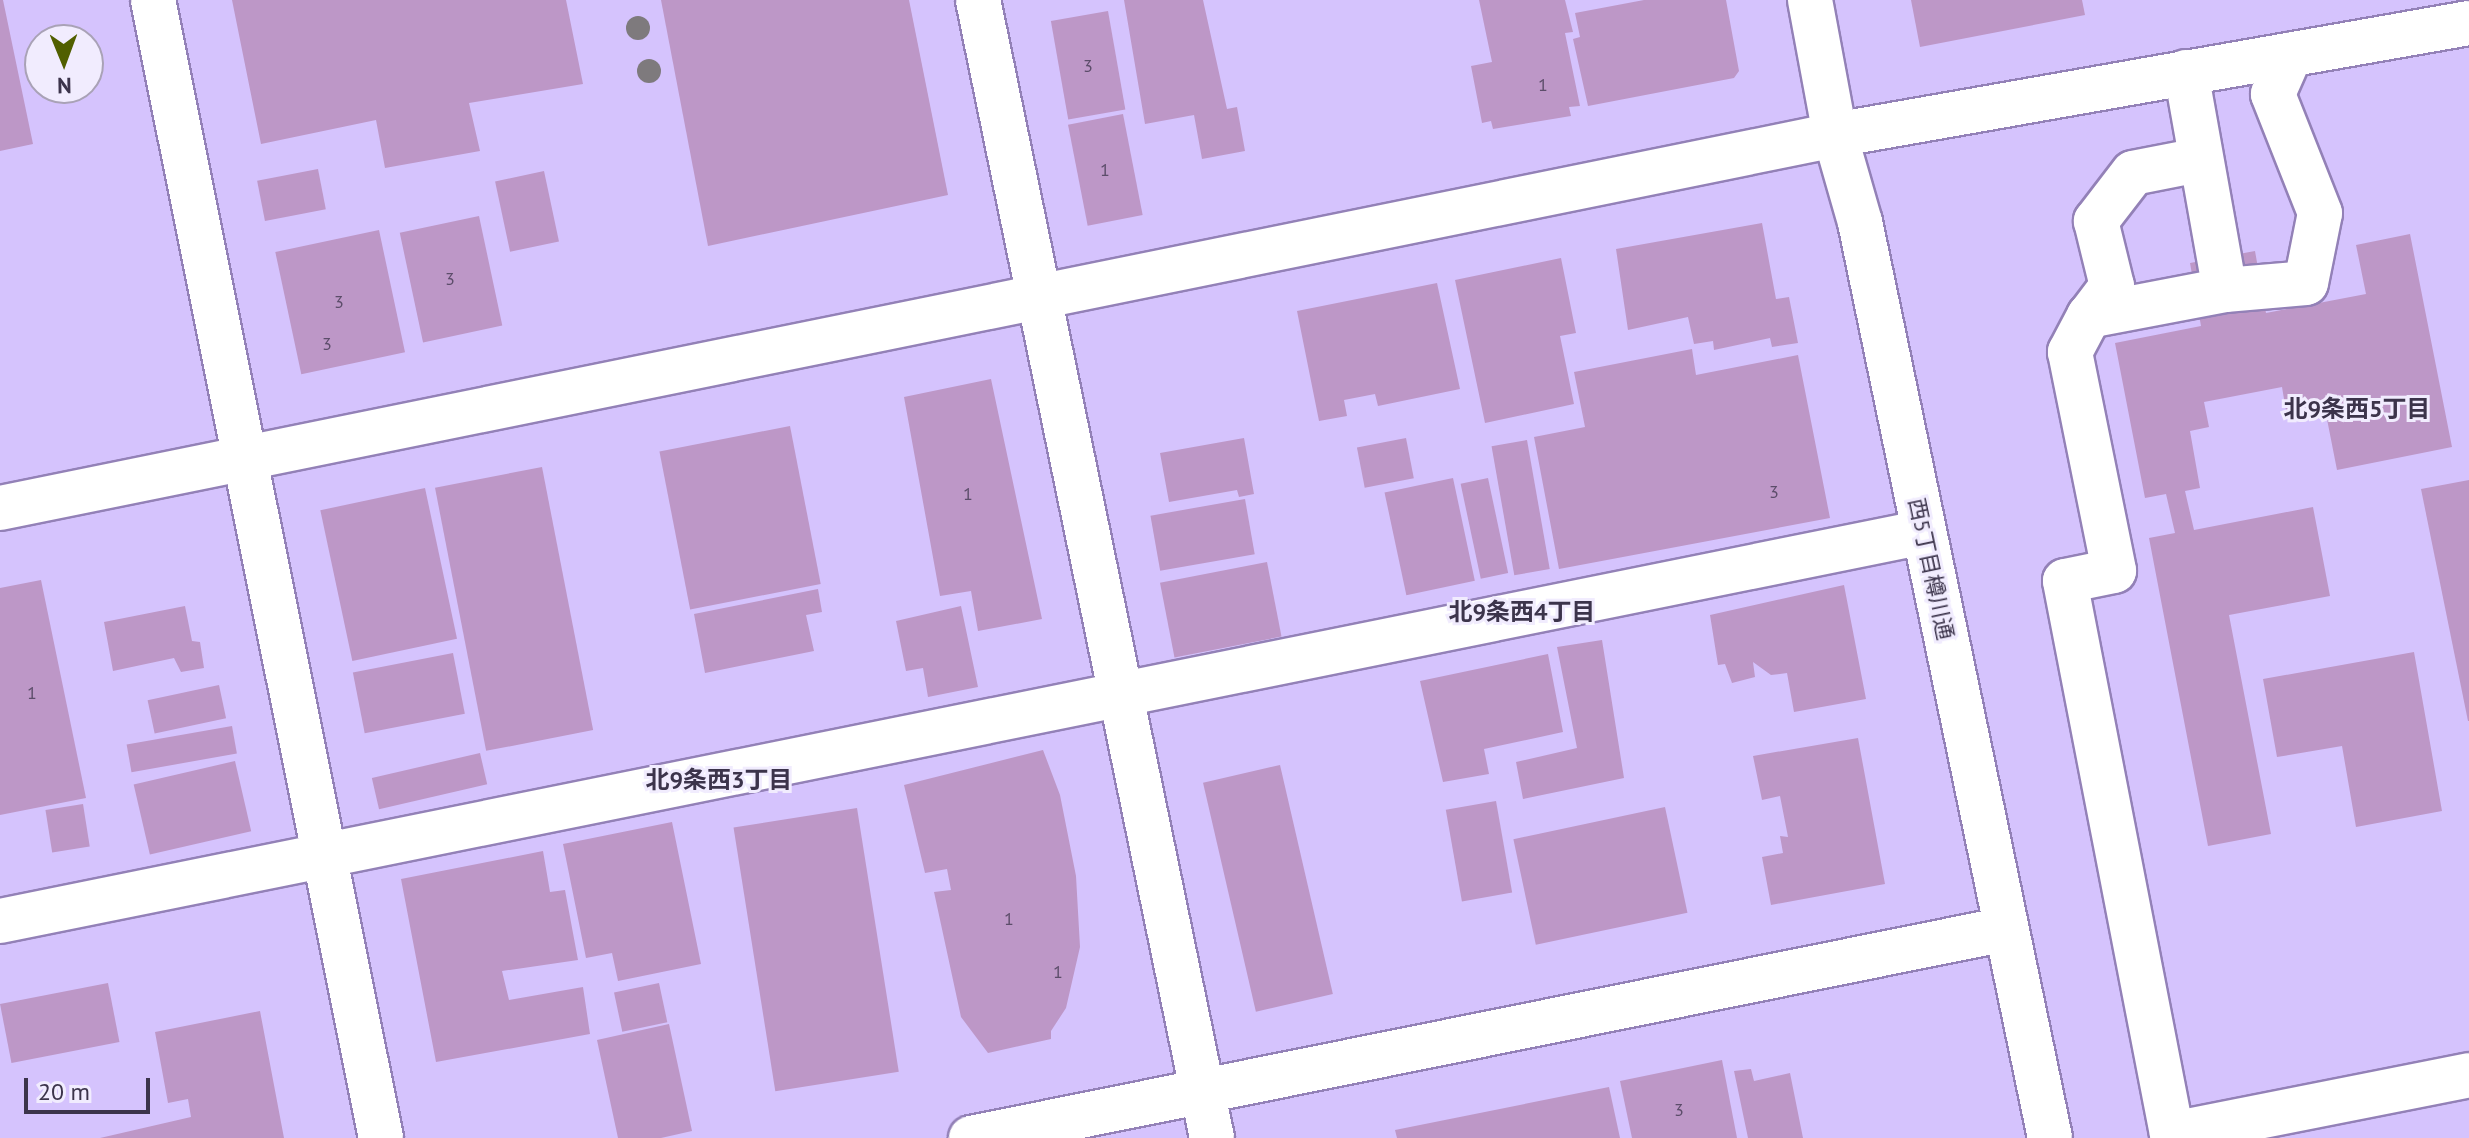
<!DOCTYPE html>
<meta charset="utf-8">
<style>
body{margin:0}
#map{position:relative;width:2469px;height:1138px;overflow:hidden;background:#d5c3fd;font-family:"PT Sans","Noto Sans JP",sans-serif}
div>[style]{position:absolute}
.building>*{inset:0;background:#bd97c7;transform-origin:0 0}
.roads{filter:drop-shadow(2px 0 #9381b7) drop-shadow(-2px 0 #9381b7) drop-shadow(0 2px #9381b7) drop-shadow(0 -2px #9381b7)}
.minor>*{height:44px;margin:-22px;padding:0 22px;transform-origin:22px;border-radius:22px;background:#fff}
.trees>*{width:24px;height:24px;margin:-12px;border-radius:50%;background:#7e7a7d}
span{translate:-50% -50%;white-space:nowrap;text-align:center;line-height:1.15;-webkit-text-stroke:6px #f1ecfe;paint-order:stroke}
.number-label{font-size:18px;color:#5c4d6a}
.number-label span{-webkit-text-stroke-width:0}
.street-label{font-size:22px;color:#3c344b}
.neighbourhood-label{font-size:24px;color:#3c344b;font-weight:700}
.north{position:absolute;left:24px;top:24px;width:80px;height:80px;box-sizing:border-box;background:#f1ecfe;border:2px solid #a9a2b6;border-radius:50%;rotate:179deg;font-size:22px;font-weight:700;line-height:32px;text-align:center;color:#3c344b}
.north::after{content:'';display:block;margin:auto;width:28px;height:36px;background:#515f00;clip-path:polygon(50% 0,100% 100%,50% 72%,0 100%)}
.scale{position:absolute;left:24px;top:1078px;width:126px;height:36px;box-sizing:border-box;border:4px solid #3c344b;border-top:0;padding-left:10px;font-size:24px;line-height:28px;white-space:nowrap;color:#3c344b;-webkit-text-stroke:6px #f1ecfe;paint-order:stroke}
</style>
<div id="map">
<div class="building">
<i style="clip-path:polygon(0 0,3px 0,33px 144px,0 151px)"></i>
<i style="clip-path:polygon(232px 0,566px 0,583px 84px,469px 103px,480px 151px,385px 168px,376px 120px,261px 144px)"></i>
<i style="clip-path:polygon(661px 0,909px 0,948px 195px,708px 246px)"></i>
<i style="clip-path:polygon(1124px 0,1203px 0,1227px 109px,1237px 107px,1245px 151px,1202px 159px,1194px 115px,1145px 124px)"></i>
<i style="clip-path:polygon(1479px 0,1565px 0,1573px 32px,1565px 33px,1580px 106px,1569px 107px,1571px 116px,1493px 129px,1491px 121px,1482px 123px,1471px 66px,1492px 62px)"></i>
<i style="clip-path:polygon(1644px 0,1726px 0,1739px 71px,1734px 78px,1588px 106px,1573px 39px,1580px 37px,1575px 13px)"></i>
<i style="clip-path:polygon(1911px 0,2082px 0,2085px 15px,1920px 47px)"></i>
<i style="left:1108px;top:11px;width:100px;height:58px;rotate:80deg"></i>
<i style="left:1123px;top:114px;width:103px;height:56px;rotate:79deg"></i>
<i style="left:318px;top:169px;width:41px;height:62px;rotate:79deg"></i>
<i style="left:544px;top:171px;width:72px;height:50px;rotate:78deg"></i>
<i style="left:479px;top:216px;width:112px;height:81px;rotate:78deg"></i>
<i style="clip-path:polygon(1762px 223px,1776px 299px,1789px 297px,1798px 343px,1772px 347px,1770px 338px,1714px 350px,1713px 341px,1694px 344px,1688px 317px,1628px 330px,1616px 249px)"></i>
<i style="left:379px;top:230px;width:125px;height:106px;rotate:78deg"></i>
<i style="clip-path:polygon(2410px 234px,2452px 447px,2337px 470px,2324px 404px,2286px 411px,2282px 387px,2204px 402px,2209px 427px,2190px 431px,2200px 488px,2185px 491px,2194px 530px,2313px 507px,2330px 596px,2229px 615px,2271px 834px,2208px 846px,2149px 538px,2175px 533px,2166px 494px,2145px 498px,2115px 343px,2201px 326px,2190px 263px,2255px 251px,2266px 313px,2366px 294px,2356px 245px)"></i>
<i style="clip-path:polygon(1561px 258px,1576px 333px,1560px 336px,1574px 404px,1485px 423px,1455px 280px)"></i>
<i style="clip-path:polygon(1437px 283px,1460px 389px,1378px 406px,1375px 394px,1344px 400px,1347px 416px,1319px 421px,1297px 311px)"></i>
<i style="clip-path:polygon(1692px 349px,1696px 375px,1798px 355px,1830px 518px,1559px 569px,1534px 437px,1585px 427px,1574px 372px)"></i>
<i style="clip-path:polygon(991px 379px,1042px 619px,978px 631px,971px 591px,940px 596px,904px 397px)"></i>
<i style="left:790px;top:426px;width:161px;height:133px;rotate:79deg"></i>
<i style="clip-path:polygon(1244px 438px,1254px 494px,1239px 497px,1237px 490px,1169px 502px,1160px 453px)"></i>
<i style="left:1406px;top:438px;width:41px;height:50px;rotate:79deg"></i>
<i style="left:1527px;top:440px;width:131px;height:36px;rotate:80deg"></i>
<i style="left:542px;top:467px;width:268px;height:109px;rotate:79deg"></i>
<i style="left:1453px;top:478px;width:105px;height:70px;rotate:78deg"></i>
<i style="left:1488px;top:478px;width:97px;height:28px;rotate:78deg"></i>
<i style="clip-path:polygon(2469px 480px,2469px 721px,2468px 721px,2421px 489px)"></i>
<i style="left:425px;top:488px;width:154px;height:107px;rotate:78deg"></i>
<i style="left:1245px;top:499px;width:56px;height:96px;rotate:80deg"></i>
<i style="left:1267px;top:562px;width:76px;height:109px;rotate:79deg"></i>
<i style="clip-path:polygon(41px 580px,86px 798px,0 815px,0 588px)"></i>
<i style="clip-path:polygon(1844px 585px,1866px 699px,1794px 712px,1787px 673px,1771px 675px,1753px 662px,1755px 677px,1732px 683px,1725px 664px,1718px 665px,1710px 615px)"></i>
<i style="clip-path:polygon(818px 589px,822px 612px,806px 615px,814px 651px,705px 673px,694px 614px)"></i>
<i style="clip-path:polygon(185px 606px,192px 641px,200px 642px,204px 668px,181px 672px,174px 658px,113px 671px,104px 622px)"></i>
<i style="clip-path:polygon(961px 606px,978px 687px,928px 697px,923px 668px,906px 671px,896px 621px)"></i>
<i style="clip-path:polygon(1602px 640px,1624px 778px,1523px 799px,1516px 762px,1577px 748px,1557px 647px)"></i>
<i style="clip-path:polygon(2414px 652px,2442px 811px,2356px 827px,2342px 746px,2277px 757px,2263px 679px)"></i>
<i style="left:453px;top:653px;width:62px;height:102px;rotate:79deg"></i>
<i style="clip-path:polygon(1548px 654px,1563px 732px,1484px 749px,1489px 774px,1443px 782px,1420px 681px)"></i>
<i style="left:219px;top:685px;width:34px;height:73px;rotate:78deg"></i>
<i style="left:232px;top:726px;width:28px;height:107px;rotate:80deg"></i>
<i style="clip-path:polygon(1858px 738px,1885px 884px,1771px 905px,1762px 857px,1783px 853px,1780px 836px,1788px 837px,1780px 796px,1762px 800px,1753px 756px)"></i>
<i style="clip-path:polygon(1043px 750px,1060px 795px,1076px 876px,1080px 947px,1066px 1008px,1051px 1031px,1051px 1039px,988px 1053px,961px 1017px,934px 892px,951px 890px,947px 869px,925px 873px,904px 785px)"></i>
<i style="left:480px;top:753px;width:32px;height:111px;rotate:77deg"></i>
<i style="left:235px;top:761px;width:72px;height:104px;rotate:77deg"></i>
<i style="left:1280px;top:765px;width:235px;height:79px;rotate:77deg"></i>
<i style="left:1496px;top:801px;width:93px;height:51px;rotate:80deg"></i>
<i style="left:83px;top:804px;width:43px;height:38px;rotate:81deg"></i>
<i style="left:1665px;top:807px;width:108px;height:155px;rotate:78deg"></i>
<i style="left:857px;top:808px;width:267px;height:125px;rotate:81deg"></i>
<i style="clip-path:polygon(672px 822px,701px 964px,618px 981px,612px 953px,586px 958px,563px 844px)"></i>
<i style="clip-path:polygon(543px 851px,550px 892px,565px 890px,578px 960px,502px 971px,509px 1000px,583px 987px,590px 1034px,436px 1062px,401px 879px)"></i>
<i style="left:108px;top:983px;width:60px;height:110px;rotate:79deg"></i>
<i style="left:659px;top:983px;width:40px;height:46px;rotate:78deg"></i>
<i style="clip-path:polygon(260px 1011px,284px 1138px,100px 1138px,191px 1117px,188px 1099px,168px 1103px,155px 1032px)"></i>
<i style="clip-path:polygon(669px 1024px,692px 1131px,661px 1138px,618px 1138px,597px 1040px)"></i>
<i style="clip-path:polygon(1722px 1060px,1737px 1138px,1632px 1138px,1620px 1081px)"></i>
<i style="clip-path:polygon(1751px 1069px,1754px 1081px,1790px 1073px,1803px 1138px,1748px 1138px,1734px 1071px)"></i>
<i style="clip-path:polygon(1609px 1087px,1620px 1138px,1397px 1138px,1395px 1130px)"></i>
</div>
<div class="roads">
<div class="minor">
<i style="left:153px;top:0;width:1161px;rotate:78.67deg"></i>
<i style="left:978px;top:0;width:1162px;rotate:78.38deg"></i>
<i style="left:1810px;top:0;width:137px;rotate:79.5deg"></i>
<i style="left:1835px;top:135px;width:91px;rotate:74deg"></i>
<i style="left:1860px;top:222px;width:935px;rotate:78.28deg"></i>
<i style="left:2186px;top:72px;width:221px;rotate:79.9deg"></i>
<i style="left:2199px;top:160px;width:67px;rotate:168.9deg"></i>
<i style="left:2133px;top:173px;width:61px;rotate:127.6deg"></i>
<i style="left:2096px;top:221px;width:67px;rotate:76.2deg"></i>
<i style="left:2112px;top:286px;width:38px;rotate:127deg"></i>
<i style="left:2089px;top:316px;width:41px;rotate:117.8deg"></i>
<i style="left:2070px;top:352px;width:223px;rotate:78.6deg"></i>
<i style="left:2114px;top:571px;width:50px;rotate:168.5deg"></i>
<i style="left:2065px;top:581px;width:563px;rotate:79.05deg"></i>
<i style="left:2172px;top:1134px;width:303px;rotate:-11.2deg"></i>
<i style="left:2089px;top:316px;width:138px;rotate:-10.8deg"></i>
<i style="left:2225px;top:290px;width:81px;rotate:-4.9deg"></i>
<i style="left:2306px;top:283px;width:71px;rotate:-78.7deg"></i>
<i style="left:2320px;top:213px;width:128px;rotate:-111.6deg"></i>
<i style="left:2273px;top:94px;width:43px;rotate:-66.4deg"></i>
<i style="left:0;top:508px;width:1873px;rotate:-11.49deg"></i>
<i style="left:1835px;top:135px;width:644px;rotate:-10.02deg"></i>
<i style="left:0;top:921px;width:1963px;rotate:-11.43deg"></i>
<i style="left:971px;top:1138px;width:1056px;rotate:-11.42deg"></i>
</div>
</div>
<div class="trees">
<i style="left:638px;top:28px"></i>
<i style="left:649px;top:71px"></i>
</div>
<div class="number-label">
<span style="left:1088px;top:66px">3</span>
<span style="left:1543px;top:85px">1</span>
<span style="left:1105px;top:170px">1</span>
<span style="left:450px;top:279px">3</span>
<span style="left:339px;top:302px">3</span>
<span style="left:327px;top:344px">3</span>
<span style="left:1774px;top:492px">3</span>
<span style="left:968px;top:494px">1</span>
<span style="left:32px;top:693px">1</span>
<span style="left:1009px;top:919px">1</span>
<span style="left:1058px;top:972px">1</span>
<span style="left:1679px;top:1110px">3</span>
</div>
<div class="street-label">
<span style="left:1931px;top:569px;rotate:78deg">西5丁目樽川通</span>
</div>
<div class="neighbourhood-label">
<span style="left:2357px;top:409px">北9条西5丁目</span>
<span style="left:1522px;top:612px">北9条西4丁目</span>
<span style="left:719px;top:780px">北9条西3丁目</span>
</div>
<div class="north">N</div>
<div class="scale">20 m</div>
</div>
